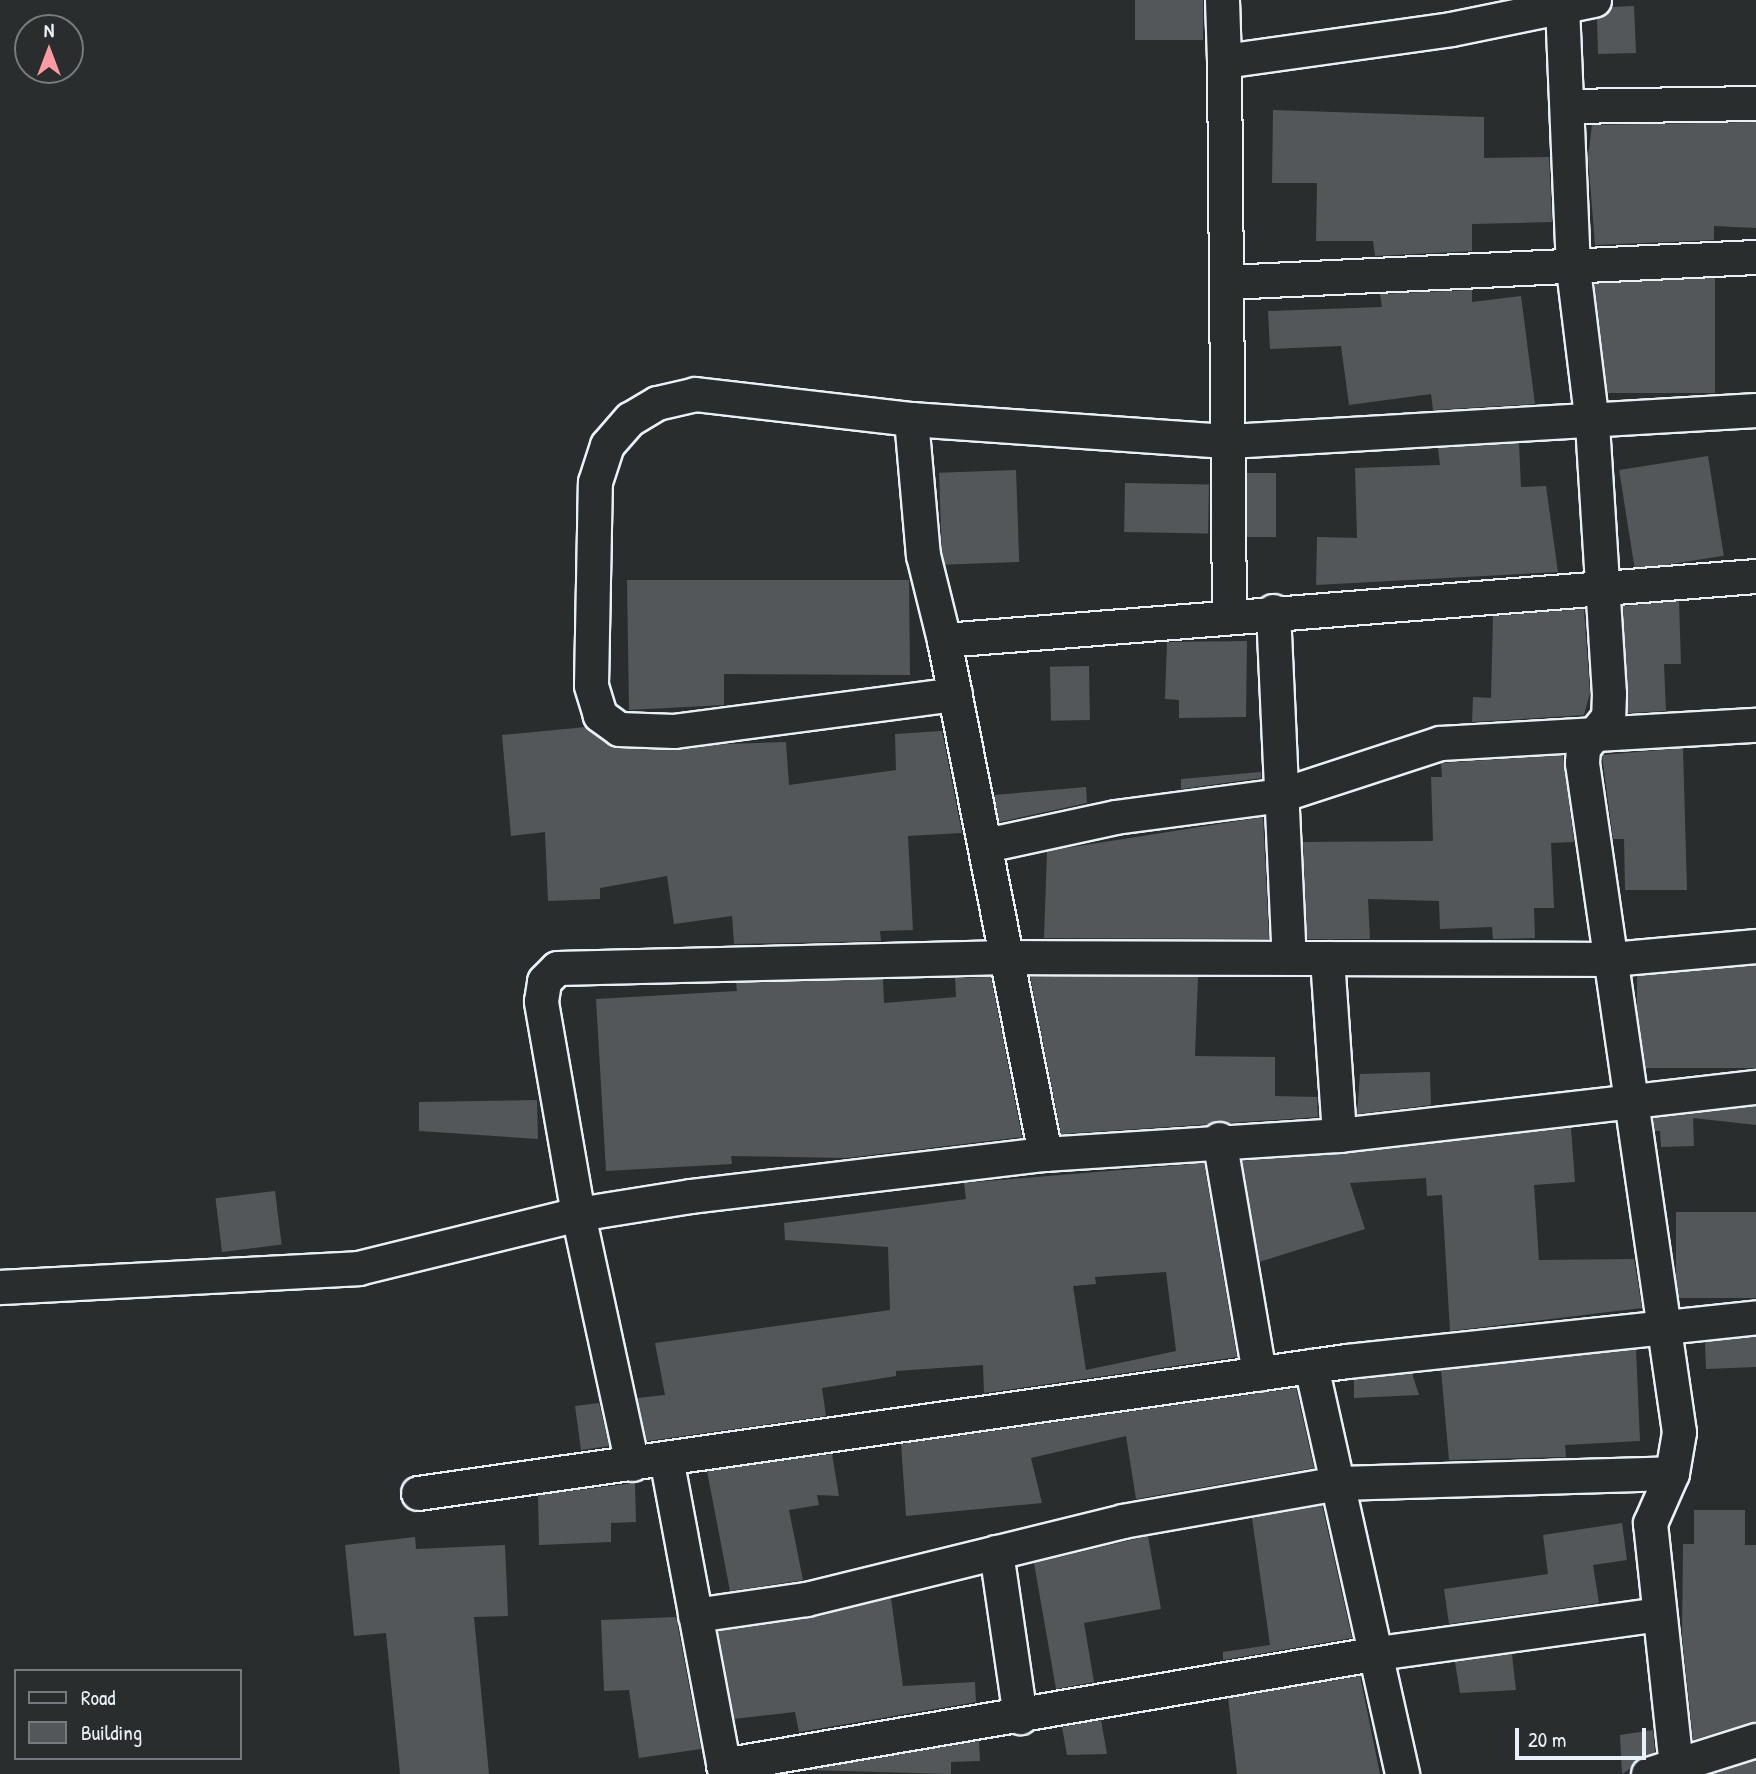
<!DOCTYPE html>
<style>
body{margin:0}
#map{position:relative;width:1756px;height:1774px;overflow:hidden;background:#2a2d2e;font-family:"Patrick Hand",sans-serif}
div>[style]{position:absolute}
.building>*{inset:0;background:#535759;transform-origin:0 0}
.roads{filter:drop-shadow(2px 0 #e8f1f8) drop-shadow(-2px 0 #e8f1f8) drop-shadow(0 2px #e8f1f8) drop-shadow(0 -2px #e8f1f8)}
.minor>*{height:33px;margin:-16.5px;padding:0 16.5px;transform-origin:16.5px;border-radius:16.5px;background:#2a2d2e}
span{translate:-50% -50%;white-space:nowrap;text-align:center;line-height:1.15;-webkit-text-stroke:5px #2a2d2e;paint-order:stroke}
.legend{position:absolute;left:14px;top:1669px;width:228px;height:91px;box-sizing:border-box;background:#2a2d2e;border:2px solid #767b7f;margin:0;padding:9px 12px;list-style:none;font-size:21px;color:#e8f1f8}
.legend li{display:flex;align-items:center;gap:14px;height:35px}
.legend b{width:35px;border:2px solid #767b7f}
.north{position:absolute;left:14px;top:14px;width:70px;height:70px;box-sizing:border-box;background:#2a2d2e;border:2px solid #767b7f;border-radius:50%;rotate:0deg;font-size:19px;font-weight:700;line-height:28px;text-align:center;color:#e8f1f8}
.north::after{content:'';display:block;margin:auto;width:24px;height:32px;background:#ff9aa2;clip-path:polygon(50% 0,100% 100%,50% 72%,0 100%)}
.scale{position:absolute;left:1515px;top:1728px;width:131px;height:32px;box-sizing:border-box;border:4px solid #e8f1f8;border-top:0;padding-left:9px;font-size:21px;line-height:24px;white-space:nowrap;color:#e8f1f8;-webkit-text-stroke:5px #2a2d2e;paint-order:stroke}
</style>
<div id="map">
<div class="building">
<i style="left:1135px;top:0;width:68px;height:40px"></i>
<i style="clip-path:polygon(1634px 6px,1636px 53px,1598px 54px,1597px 19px,1612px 7px)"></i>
<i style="clip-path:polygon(1273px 110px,1484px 117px,1484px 158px,1549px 157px,1552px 222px,1472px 224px,1472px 251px,1375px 256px,1373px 241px,1316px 241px,1317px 183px,1272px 183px)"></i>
<i style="clip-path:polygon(1756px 122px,1756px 228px,1714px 226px,1714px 240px,1595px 245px,1588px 157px,1592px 125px)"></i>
<i style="left:1715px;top:278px;width:115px;height:120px;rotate:90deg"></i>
<i style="clip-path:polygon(1472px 290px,1472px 302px,1521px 296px,1535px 404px,1433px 410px,1431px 394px,1349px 405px,1341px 346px,1270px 349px,1268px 311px,1382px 307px,1380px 294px)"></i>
<i style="clip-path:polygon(1519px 443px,1521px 487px,1546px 486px,1558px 572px,1316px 585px,1317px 537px,1357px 538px,1355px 468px,1440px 465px,1438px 448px)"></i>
<i style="left:1708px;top:456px;width:101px;height:90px;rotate:81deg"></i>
<i style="left:1016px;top:470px;width:92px;height:77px;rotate:88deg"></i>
<i style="left:1247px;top:473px;width:29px;height:64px"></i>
<i style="left:1125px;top:483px;width:84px;height:49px;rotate:1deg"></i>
<i style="clip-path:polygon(627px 580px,909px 580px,910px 675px,724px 674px,724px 705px,629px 710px)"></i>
<i style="clip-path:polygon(1679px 601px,1681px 664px,1664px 664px,1666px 711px,1627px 713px,1623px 606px)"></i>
<i style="clip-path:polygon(1584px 609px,1590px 693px,1584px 715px,1472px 722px,1473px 697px,1491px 698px,1493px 616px)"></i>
<i style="clip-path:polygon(1247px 641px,1246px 717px,1179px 718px,1179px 700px,1165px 699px,1167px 642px)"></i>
<i style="left:1089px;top:666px;width:54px;height:39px;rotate:89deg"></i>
<i style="clip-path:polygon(586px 727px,618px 748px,786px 742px,789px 785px,896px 770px,895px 734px,942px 731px,962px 833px,908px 836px,913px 930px,880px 931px,881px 941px,734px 944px,732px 916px,674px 924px,667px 876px,600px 888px,600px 899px,548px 901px,545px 832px,511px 836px,502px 735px)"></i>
<i style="clip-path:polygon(1683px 748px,1687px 890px,1625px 890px,1624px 839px,1613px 839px,1602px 755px)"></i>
<i style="clip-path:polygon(1563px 755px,1574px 842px,1551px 843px,1554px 908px,1534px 908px,1535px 938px,1493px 939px,1492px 927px,1440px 929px,1439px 901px,1368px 899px,1370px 939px,1307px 939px,1303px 842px,1433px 841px,1431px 777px,1442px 777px,1441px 763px)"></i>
<i style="clip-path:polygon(1261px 772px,1261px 778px,1181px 789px,1181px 779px)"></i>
<i style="clip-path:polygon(1086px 787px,1087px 803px,999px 822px,994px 795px)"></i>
<i style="clip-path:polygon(1263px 817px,1269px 939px,1044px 938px,1047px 851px)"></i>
<i style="left:1756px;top:965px;width:103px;height:119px;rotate:90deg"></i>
<i style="clip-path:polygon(1030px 976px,1198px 977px,1195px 1056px,1275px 1057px,1275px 1096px,1317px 1097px,1318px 1117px,1061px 1134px)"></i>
<i style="clip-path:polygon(991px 977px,1022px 1137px,846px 1158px,731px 1156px,732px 1164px,606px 1171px,596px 999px,737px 991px,736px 983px,883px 979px,884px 1003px,956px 997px,955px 978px)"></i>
<i style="clip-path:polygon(1430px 1072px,1431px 1105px,1357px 1114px,1360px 1074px)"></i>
<i style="clip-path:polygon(537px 1100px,538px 1139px,419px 1131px,419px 1102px)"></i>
<i style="clip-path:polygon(1756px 1106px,1756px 1125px,1693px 1118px,1694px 1146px,1661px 1147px,1660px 1131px,1655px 1131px,1653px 1118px)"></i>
<i style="clip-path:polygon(1571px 1128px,1575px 1182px,1534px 1185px,1539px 1260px,1634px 1259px,1642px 1308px,1450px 1331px,1442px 1195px,1427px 1196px,1426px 1178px,1350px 1183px,1365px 1229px,1259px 1262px,1242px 1161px)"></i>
<i style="clip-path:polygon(evenodd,1204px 1163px,1237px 1357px,984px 1393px,983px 1365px,896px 1371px,896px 1376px,822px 1388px,826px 1416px,647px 1441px,637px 1398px,665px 1395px,655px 1343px,890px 1310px,888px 1247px,785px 1240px,784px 1223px,966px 1199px,964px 1183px,1204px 1163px,1166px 1272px,1176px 1351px,1086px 1370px,1073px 1286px,1096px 1284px,1095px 1277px,1166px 1272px)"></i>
<i style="left:275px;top:1191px;width:54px;height:60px;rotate:83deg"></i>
<i style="left:1756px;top:1212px;width:86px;height:80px;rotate:90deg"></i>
<i style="clip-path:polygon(1756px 1336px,1756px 1367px,1706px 1369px,1705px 1342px)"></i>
<i style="clip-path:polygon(1636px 1349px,1640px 1441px,1565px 1445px,1566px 1457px,1449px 1460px,1441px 1370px)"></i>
<i style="clip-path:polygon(1412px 1373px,1419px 1395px,1354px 1398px,1354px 1380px)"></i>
<i style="clip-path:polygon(1296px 1388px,1314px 1468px,1136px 1499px,1126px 1436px,1031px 1458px,1042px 1503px,906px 1516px,901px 1444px)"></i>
<i style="clip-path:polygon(599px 1403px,609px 1446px,581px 1450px,575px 1406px)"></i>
<i style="clip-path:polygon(832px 1454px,839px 1496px,817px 1495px,819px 1505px,789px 1510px,803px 1580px,730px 1591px,707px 1471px)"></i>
<i style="clip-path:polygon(635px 1483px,636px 1522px,611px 1523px,611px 1542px,539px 1545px,538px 1495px)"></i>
<i style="clip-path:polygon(1322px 1505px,1352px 1638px,1223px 1660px,1223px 1652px,1270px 1645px,1252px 1518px)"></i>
<i style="clip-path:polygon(1694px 1510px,1745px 1510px,1745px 1545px,1756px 1545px,1756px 1721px,1693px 1740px,1682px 1636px,1683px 1544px,1694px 1544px)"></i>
<i style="clip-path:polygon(1622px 1523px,1627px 1560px,1593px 1565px,1599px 1603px,1449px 1624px,1444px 1589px,1548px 1574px,1543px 1535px)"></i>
<i style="clip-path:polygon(1148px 1536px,1161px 1609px,1084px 1623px,1094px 1682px,1056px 1689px,1034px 1563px)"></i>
<i style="clip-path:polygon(415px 1537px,416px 1549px,505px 1545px,508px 1616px,474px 1617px,489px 1774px,400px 1774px,386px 1633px,354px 1636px,345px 1545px)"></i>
<i style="clip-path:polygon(891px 1598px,903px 1686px,975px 1682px,976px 1702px,799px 1732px,795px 1712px,734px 1719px,718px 1631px)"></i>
<i style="clip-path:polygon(676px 1617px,701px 1749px,639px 1758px,629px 1690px,604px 1691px,601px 1620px)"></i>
<i style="clip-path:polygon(1512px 1654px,1516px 1690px,1460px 1693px,1455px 1662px)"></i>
<i style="clip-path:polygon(1360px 1676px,1380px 1774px,1237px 1774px,1228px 1698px)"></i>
<i style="clip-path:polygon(1101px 1720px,1107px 1754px,1067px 1755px,1062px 1727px)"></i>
<i style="clip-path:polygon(1653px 1730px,1655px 1752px,1622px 1774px,1620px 1735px)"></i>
<i style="clip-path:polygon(979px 1741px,980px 1761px,951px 1762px,951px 1774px,807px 1770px)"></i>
<i style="clip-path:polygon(1756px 1760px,1756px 1774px,1712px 1774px)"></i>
</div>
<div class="roads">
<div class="minor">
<i style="left:1222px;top:0;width:61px;rotate:88.1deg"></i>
<i style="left:1562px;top:6px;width:263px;rotate:87.6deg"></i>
<i style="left:1573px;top:269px;width:156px;rotate:83deg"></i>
<i style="left:1592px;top:424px;width:270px;rotate:86.4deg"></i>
<i style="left:1609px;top:693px;width:24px;rotate:92deg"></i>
<i style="left:1608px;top:717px;width:40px;rotate:129deg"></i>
<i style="left:1583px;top:748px;width:15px;rotate:94deg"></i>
<i style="left:1582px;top:763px;width:676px;rotate:81.75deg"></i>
<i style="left:1679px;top:1432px;width:42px;rotate:99.7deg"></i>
<i style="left:1672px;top:1473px;width:55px;rotate:113.7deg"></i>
<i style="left:1650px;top:1523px;width:243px;rotate:83.9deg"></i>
<i style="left:1567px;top:106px;width:189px;rotate:-0.9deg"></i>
<i style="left:1227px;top:282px;width:530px;rotate:-2.71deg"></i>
<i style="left:911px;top:419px;width:137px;rotate:85deg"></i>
<i style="left:923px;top:555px;width:88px;rotate:76.1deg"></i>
<i style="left:1273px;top:611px;width:347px;rotate:87.4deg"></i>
<i style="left:1229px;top:615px;width:554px;rotate:-90.52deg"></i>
<i style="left:1224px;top:61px;width:229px;rotate:-8deg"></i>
<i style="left:1451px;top:29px;width:146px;rotate:-11.5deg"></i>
<i style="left:955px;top:694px;width:283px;rotate:172.5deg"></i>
<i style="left:674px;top:731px;width:55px;rotate:-177.9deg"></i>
<i style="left:619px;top:729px;width:24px;rotate:-144deg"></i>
<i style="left:600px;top:715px;width:31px;rotate:-107deg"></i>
<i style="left:591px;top:685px;width:203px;rotate:-88.9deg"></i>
<i style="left:595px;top:482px;width:39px;rotate:-72deg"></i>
<i style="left:607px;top:445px;width:35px;rotate:-49deg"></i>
<i style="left:630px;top:419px;width:31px;rotate:-31deg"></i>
<i style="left:657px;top:403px;width:39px;rotate:-13deg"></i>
<i style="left:695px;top:394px;width:217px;rotate:6.6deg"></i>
<i style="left:911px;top:419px;width:319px;rotate:4deg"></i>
<i style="left:1229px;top:441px;width:528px;rotate:-3.37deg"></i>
<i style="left:986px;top:845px;width:132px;rotate:-12.2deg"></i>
<i style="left:1115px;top:817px;width:167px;rotate:-7.5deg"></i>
<i style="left:1281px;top:795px;width:167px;rotate:-18.1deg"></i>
<i style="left:1440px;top:743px;width:317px;rotate:-3.3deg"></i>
<i style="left:1327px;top:958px;width:177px;rotate:86.1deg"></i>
<i style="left:1219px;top:1139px;width:238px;rotate:80.3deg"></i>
<i style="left:1045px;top:1154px;width:524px;rotate:-101.12deg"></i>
<i style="left:944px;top:640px;width:815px;rotate:-4.51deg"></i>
<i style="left:0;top:1287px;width:359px;rotate:-3deg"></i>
<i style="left:358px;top:1268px;width:227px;rotate:-13.8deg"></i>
<i style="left:578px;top:1214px;width:114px;rotate:-9.1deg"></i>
<i style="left:691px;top:1196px;width:356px;rotate:-6.8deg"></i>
<i style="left:1045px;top:1154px;width:295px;rotate:-3.7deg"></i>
<i style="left:1339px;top:1135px;width:420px;rotate:-6.6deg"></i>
<i style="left:1311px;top:1366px;width:418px;rotate:77.4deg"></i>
<i style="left:666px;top:1458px;width:321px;rotate:79.4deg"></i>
<i style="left:632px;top:1464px;width:256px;rotate:-102.2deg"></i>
<i style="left:578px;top:1214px;width:216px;rotate:-99.9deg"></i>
<i style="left:541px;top:1001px;width:20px;rotate:-81deg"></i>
<i style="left:544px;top:981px;width:18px;rotate:-45deg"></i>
<i style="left:557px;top:968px;width:450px;rotate:-1.4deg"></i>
<i style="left:1007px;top:957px;width:604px;rotate:0.19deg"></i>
<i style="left:1611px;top:959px;width:146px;rotate:-5.1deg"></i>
<i style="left:418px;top:1493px;width:938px;rotate:-8.09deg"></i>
<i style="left:1347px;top:1361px;width:411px;rotate:-6.1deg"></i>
<i style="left:996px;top:1552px;width:167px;rotate:81.7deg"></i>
<i style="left:695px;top:1615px;width:112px;rotate:-8.2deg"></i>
<i style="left:806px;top:1599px;width:326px;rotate:-13.8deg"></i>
<i style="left:1123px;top:1521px;width:219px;rotate:-10deg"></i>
<i style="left:1339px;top:1483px;width:333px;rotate:-1.7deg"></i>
<i style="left:723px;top:1765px;width:665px;rotate:-9.7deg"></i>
<i style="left:1378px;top:1653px;width:283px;rotate:-7.9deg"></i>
<i style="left:1648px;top:1774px;width:113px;rotate:-17.5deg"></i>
</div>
</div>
<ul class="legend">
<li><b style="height:9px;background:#2a2d2e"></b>Road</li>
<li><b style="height:19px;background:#535759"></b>Building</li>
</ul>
<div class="north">N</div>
<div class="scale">20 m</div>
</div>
